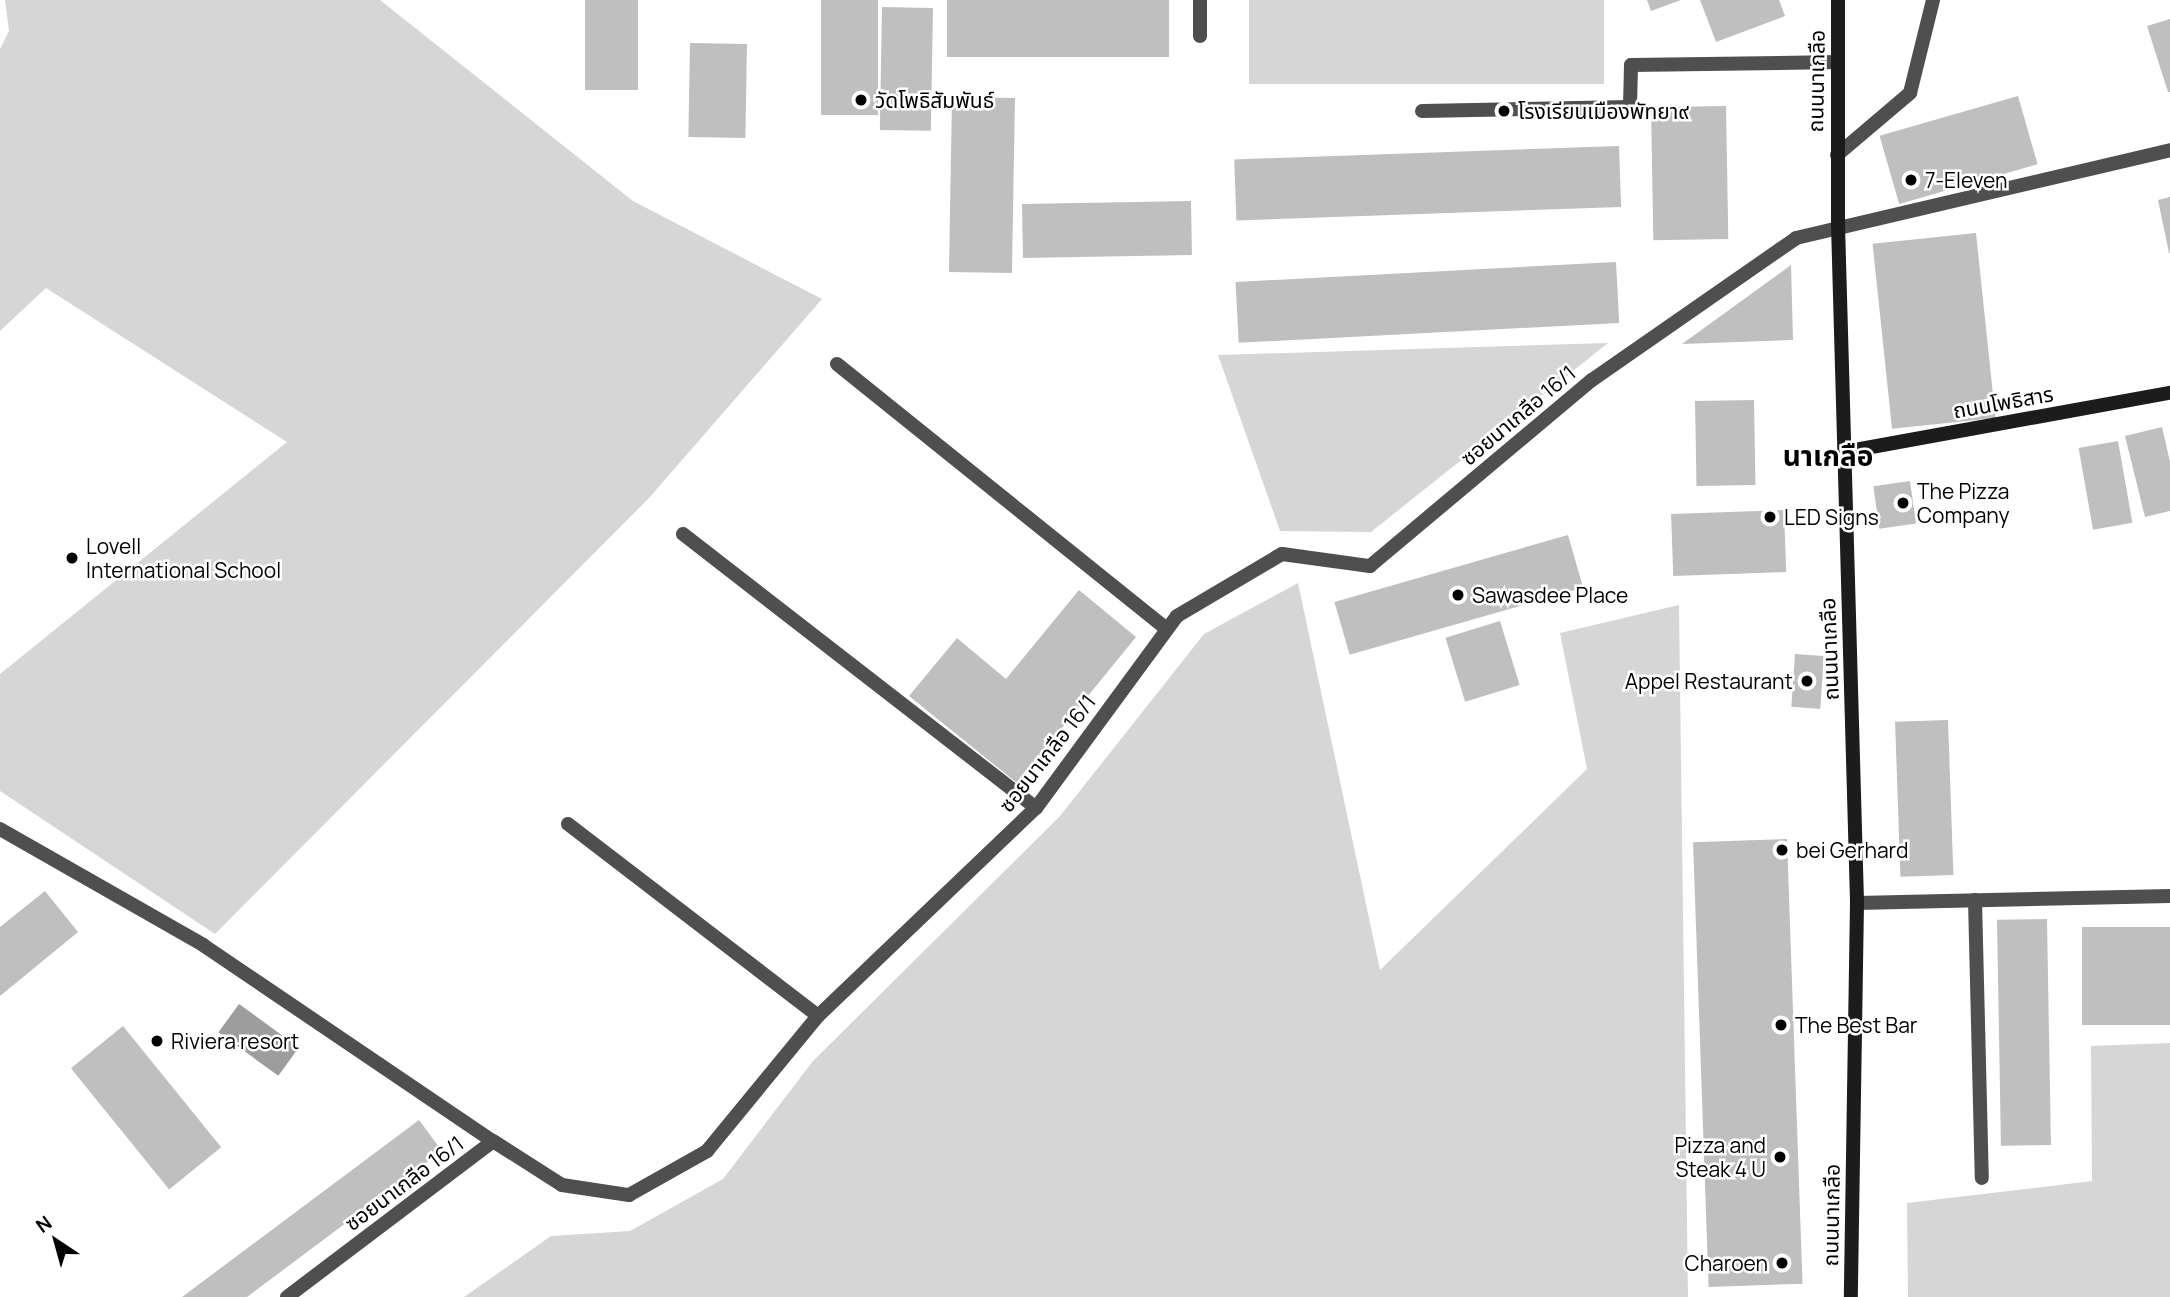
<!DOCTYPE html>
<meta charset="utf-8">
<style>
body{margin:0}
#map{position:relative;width:2170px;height:1297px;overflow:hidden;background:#fff;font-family:Manrope,"Noto Sans Thai",sans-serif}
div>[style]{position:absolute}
.green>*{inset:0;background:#d6d6d6;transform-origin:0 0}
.water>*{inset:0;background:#9d9d9d;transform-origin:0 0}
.building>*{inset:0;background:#bfbfbf;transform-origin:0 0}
.lane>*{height:14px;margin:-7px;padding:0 7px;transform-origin:7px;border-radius:7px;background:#4f4f4f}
.street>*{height:14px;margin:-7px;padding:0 7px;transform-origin:7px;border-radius:7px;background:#4f4f4f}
.secondary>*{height:14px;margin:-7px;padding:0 7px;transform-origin:7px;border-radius:7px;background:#1c1c1c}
.dots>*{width:19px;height:19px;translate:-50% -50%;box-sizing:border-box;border:4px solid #fff;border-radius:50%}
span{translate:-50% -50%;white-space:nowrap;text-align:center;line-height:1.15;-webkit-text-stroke:5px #fff;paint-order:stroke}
.street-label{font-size:21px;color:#000}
.poi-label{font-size:21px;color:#000}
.left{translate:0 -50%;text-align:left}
.right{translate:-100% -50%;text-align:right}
.district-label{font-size:28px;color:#000;font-weight:700}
.north{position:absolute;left:21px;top:1206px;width:70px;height:70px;-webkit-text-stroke:5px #fff;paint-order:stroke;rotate:324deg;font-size:19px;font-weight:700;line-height:28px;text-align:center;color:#000}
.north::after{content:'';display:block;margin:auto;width:24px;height:32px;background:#000;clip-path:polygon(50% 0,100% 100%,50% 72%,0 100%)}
</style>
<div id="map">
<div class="green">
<i style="clip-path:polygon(5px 0,380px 0,633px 201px,822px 299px,649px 498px,215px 934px,0 791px,0 674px,287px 442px,46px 288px,0 331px,0 49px,9px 31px)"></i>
<i style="left:1249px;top:0;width:355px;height:84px"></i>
<i style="clip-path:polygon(1608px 343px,1371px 532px,1280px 531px,1218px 355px)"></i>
<i style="clip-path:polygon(1298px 583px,1380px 970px,1587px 769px,1560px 633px,1679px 605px,1688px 1297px,464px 1297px,551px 1236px,630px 1231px,723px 1179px,813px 1061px,1060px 816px,1204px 634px)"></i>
<i style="clip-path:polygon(2170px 1043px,2170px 1297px,1908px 1297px,1907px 1203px,2092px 1181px,2091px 1046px)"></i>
</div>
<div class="water">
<i style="left:239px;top:1004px;width:74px;height:35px;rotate:36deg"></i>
</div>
<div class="building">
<i style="left:585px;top:0;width:53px;height:90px"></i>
<i style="left:821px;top:0;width:57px;height:115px"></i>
<i style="left:947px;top:0;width:222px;height:57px"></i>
<i style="clip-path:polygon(1647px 0,1681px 0,1651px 11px)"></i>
<i style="clip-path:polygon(1700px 0,1779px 0,1785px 16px,1716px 42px)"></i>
<i style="left:882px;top:7px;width:51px;height:123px;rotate:1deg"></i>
<i style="clip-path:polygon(2170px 19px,2170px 92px,2168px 92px,2147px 26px)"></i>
<i style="left:690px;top:43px;width:57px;height:94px;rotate:1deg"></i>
<i style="left:2018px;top:96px;width:71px;height:144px;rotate:74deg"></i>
<i style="left:952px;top:97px;width:63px;height:175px;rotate:1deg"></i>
<i style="left:1726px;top:106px;width:133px;height:75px;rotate:89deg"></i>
<i style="left:1619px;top:146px;width:61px;height:385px;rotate:88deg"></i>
<i style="clip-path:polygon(2170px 197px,2170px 253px,2169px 253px,2158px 200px)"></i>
<i style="left:1191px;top:201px;width:54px;height:169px;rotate:89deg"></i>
<i style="left:1976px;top:233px;width:186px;height:104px;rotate:84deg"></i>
<i style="left:1616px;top:262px;width:61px;height:381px;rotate:87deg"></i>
<i style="clip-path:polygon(1791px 265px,1793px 340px,1682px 344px)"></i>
<i style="left:1754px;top:400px;width:85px;height:59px;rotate:89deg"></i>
<i style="clip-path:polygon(2162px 427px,2170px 462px,2170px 511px,2145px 517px,2125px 436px)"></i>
<i style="left:2118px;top:441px;width:83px;height:40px;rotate:80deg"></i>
<i style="left:1910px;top:481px;width:43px;height:37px;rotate:82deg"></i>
<i style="left:1784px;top:510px;width:62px;height:113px;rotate:88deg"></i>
<i style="left:1568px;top:535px;width:55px;height:243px;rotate:74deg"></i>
<i style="clip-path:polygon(1079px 590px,1136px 637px,1017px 783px,909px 696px,957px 638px,1006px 679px)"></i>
<i style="left:1500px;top:621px;width:67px;height:57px;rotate:73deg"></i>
<i style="left:1795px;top:654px;width:29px;height:53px;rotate:4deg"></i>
<i style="left:1948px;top:720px;width:155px;height:53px;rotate:88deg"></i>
<i style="left:1787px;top:839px;width:445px;height:94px;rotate:88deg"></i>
<i style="clip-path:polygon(45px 891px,78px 932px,0 996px,0 927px)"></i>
<i style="left:2047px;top:919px;width:226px;height:50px;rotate:89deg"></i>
<i style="left:2170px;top:927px;width:98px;height:88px;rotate:90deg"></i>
<i style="left:123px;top:1026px;width:156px;height:67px;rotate:51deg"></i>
<i style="clip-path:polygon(419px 1120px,442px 1151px,247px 1297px,182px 1297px)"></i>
</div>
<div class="lane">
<i style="left:1200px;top:36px;width:36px;rotate:-90deg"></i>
<i style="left:837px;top:364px;width:423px;rotate:38.8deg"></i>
<i style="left:683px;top:534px;width:447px;rotate:37.8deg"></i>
<i style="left:1975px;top:900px;width:278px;rotate:88.6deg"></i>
</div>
<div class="street">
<i style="left:1422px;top:111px;width:208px;rotate:-1.1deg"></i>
<i style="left:1630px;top:107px;width:42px;rotate:-88.6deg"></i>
<i style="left:1631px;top:65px;width:207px;rotate:-0.8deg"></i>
<i style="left:1837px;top:155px;width:96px;rotate:-40.3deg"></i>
<i style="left:1910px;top:93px;width:96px;rotate:-76.1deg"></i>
<i style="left:568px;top:824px;width:315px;rotate:37.5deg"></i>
<i style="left:0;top:829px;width:234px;rotate:29.7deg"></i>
<i style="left:203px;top:945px;width:350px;rotate:34.1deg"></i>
<i style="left:1857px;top:903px;width:313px;rotate:-1.3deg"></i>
<i style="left:287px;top:1297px;width:258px;rotate:-37.1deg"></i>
<i style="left:493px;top:1141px;width:82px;rotate:32.5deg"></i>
<i style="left:562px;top:1185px;width:68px;rotate:8.5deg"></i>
<i style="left:629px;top:1195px;width:90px;rotate:-29.4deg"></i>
<i style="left:707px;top:1151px;width:175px;rotate:-50.6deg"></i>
<i style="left:818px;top:1016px;width:301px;rotate:-43.7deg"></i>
<i style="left:1036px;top:808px;width:238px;rotate:-53.7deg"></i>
<i style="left:1177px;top:616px;width:122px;rotate:-30.6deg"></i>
<i style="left:1282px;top:554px;width:89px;rotate:7.8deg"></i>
<i style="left:1370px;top:566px;width:290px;rotate:-40deg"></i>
<i style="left:1592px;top:380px;width:249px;rotate:-34.8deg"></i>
<i style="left:1796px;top:238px;width:384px;rotate:-13.2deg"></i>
</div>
<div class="secondary">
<i style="left:1838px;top:0;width:225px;rotate:90deg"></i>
<i style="left:1838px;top:225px;width:678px;rotate:88.39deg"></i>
<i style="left:1857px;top:903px;width:394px;rotate:90.9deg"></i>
<i style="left:1844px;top:452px;width:331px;rotate:-10.3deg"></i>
</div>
<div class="dots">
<i style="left:861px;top:100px;background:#000"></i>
<i style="left:1504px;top:111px;background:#000"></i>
<i style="left:1911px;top:180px;background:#000"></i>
<i style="left:1903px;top:503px;background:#000"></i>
<i style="left:1770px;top:517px;background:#000"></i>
<i style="left:72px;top:558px;background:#000"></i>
<i style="left:1458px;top:595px;background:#000"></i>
<i style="left:1807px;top:681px;background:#000"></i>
<i style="left:1782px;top:850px;background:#000"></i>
<i style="left:1781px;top:1025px;background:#000"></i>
<i style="left:157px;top:1041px;background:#000"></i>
<i style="left:1780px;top:1157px;background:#000"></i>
<i style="left:1782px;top:1263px;background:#000"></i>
</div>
<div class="street-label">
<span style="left:1816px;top:81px;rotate:-89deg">ถนนนาเกลือ</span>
<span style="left:2003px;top:402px;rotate:-10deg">ถนนโพธิสาร</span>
<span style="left:1518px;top:415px;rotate:-40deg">ซอยนาเกลือ 16/1</span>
<span style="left:1829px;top:649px;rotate:-92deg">ถนนนาเกลือ</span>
<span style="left:1047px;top:753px;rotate:-52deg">ซอยนาเกลือ 16/1</span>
<span style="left:404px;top:1183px;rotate:-37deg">ซอยนาเกลือ 16/1</span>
<span style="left:1831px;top:1215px;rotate:-89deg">ถนนนาเกลือ</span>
</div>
<div class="poi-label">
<span class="left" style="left:875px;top:100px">วัดโพธิสัมพันธ์</span>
<span class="left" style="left:1518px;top:111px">โรงเรียนเมืองพัทยา๙</span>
<span class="left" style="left:1925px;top:180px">7-Eleven</span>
<span class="left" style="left:1917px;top:503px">The Pizza<br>Company</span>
<span class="left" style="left:1784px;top:517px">LED Signs</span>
<span class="left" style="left:86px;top:558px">Lovell<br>International School</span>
<span class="left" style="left:1472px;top:595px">Sawasdee Place</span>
<span class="right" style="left:1793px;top:681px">Appel Restaurant</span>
<span class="left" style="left:1796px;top:850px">bei Gerhard</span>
<span class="left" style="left:1795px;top:1025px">The Best Bar</span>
<span class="left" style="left:171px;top:1041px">Riviera resort</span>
<span class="right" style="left:1766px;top:1157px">Pizza and<br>Steak 4 U</span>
<span class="right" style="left:1768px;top:1263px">Charoen</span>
</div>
<div class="district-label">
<span style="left:1828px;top:455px">นาเกลือ</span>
</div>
<div class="north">N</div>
</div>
